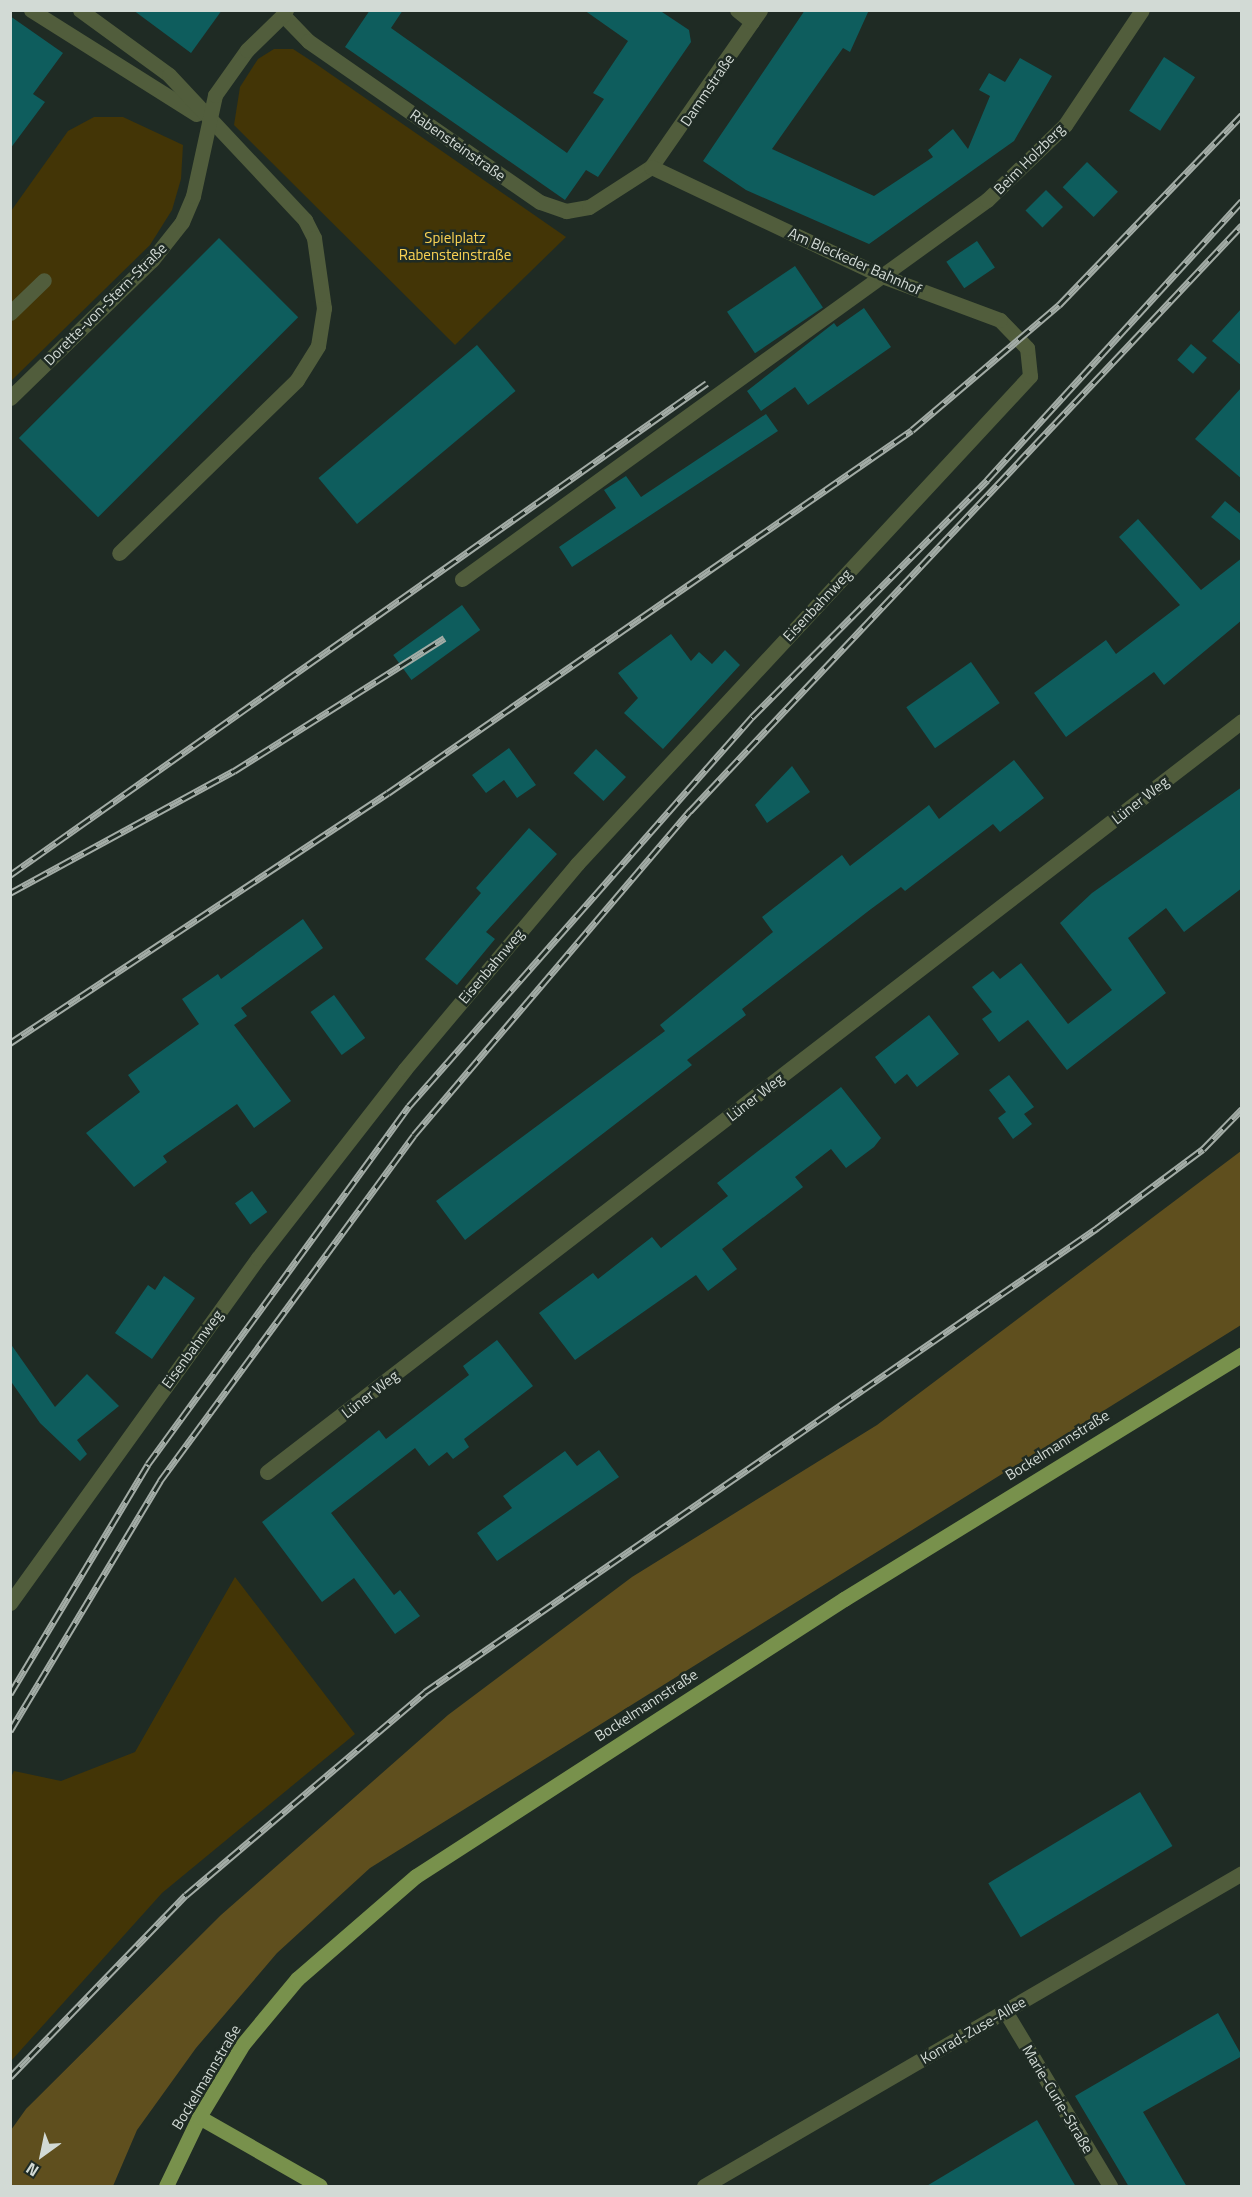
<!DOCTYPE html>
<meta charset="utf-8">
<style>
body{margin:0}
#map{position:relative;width:1252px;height:2197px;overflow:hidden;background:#1f2b24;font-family:"Titillium Web",sans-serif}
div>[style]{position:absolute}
.green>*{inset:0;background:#433506}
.forest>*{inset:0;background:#5f4f1e}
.building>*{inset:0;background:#0e5d5d;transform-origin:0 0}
.minor>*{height:15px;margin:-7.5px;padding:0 7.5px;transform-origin:7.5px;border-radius:7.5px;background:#515d3c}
.major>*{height:15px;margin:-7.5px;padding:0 7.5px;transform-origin:7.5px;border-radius:7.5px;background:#78914c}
.rail>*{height:7px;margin-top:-3.5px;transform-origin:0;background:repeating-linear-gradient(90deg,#1f2b24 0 14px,#a3aca6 0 28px);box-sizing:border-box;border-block:2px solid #a3aca6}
span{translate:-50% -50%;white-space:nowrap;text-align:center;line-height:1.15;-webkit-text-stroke:5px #1f2b24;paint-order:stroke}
.street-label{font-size:15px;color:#d2dad5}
.park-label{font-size:15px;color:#fad254}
.frame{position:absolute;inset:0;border:12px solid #d2dad5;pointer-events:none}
.north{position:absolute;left:12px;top:2125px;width:60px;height:60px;-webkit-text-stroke:4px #1f2b24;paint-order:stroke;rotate:213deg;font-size:16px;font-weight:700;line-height:24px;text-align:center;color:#d2dad5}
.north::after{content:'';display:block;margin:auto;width:21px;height:27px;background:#d2dad5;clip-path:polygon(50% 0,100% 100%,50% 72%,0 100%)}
</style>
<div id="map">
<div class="green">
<i style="clip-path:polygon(274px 49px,293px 49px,316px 64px,566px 237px,455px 345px,234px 125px,240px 87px,258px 59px)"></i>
<i style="clip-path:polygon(94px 117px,123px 117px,183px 145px,181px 179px,172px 210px,150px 245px,11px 381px,11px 211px,68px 131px)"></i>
<i style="clip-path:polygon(235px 1577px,355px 1734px,162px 1893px,11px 2061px,11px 1777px,14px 1771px,61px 1781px,135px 1752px)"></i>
</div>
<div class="forest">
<i style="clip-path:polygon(1241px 1151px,1241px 1325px,370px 1868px,277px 1953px,196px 2048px,137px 2130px,113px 2186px,11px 2186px,11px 2130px,26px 2109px,221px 1915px,448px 1715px,632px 1577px,877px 1425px)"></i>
</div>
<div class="building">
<i style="clip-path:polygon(133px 10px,222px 10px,191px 53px)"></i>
<i style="clip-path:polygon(370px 10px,403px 10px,391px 28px,567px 153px,604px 99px,593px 93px,628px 41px,584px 10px,659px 10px,689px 30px,691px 42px,598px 177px,586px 170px,565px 200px,345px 47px)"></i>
<i style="clip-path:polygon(805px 10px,869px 10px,850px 52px,843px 48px,772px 149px,874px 196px,933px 157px,928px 150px,953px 129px,968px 149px,990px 96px,979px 90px,989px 73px,1005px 82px,1020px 58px,1052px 76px,1014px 141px,869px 244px,746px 190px,703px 161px)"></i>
<i style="clip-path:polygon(10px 16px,63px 53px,33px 94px,45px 102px,10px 149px)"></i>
<i style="left:1164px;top:57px;width:37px;height:64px;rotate:33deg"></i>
<i style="left:1087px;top:162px;width:43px;height:35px;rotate:44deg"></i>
<i style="left:1046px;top:190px;width:24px;height:29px;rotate:45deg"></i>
<i style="left:219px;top:238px;width:112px;height:283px;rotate:45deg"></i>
<i style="left:977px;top:241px;width:32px;height:37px;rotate:56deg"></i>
<i style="left:795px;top:266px;width:50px;height:82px;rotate:56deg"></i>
<i style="clip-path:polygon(864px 308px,891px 347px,808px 405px,795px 387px,761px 411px,747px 391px,834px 323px,837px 327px)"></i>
<i style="clip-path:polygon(1242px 308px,1242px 366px,1212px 341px)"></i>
<i style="left:1191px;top:344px;width:21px;height:21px;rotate:41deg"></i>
<i style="left:477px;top:345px;width:60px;height:207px;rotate:50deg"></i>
<i style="clip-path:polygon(1242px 387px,1242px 479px,1195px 439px)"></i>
<i style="clip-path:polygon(766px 414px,778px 431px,572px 567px,559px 547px,616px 508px,604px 490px,626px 476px,641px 497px)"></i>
<i style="clip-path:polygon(1225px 501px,1242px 515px,1242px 542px,1211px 517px)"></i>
<i style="clip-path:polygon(1138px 519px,1201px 590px,1242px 558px,1242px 620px,1164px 685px,1154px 672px,1066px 737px,1034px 693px,1106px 640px,1116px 654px,1180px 605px,1119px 537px)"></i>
<i style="left:462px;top:605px;width:31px;height:85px;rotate:54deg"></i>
<i style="clip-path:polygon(671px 634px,691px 661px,699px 652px,712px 664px,725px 650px,740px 665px,663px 749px,624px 713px,638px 698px,618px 673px)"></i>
<i style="left:971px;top:662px;width:50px;height:79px;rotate:55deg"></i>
<i style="clip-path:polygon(509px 748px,536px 785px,517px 798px,504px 780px,486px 793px,472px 775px)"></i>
<i style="left:596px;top:749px;width:41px;height:33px;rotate:43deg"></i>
<i style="clip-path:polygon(1014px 760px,1044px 798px,1000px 832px,993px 824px,905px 891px,901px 887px,871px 909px,742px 1009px,746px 1015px,687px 1060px,692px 1065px,465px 1240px,436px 1201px,665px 1031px,660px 1025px,773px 932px,762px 917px,842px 855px,850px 866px,929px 805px,939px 819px)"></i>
<i style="clip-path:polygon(792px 766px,810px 792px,767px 823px,755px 805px)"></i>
<i style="clip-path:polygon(1242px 787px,1242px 888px,1184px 932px,1166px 908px,1128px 938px,1166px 993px,1067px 1070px,1028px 1020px,999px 1042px,982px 1019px,992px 1012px,972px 987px,993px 971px,1000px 979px,1021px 963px,1068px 1024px,1112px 990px,1060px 923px,1092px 893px)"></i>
<i style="clip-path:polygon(529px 828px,557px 854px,486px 932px,495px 939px,457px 985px,425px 959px,481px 893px,476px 888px)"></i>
<i style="clip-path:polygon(303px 919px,323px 948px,241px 1008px,247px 1016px,234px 1025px,291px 1101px,254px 1128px,237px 1104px,163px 1156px,167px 1162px,134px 1187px,86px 1133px,140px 1092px,128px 1075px,199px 1024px,182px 999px,218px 974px,221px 979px)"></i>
<i style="left:334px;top:995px;width:53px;height:29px;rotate:54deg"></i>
<i style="clip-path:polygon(929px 1015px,959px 1054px,917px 1087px,907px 1074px,895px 1084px,875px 1057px)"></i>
<i style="clip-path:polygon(1009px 1075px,1034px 1107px,1024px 1114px,1032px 1124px,1013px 1139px,998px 1118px,1006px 1112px,989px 1090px)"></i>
<i style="clip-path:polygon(841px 1087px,881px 1138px,874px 1147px,846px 1168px,831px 1149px,795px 1177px,803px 1187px,722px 1249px,737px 1269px,708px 1291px,696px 1275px,575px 1360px,539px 1313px,593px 1273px,598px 1279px,652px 1237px,661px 1248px,728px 1196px,717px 1183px)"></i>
<i style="left:252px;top:1191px;width:26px;height:21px;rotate:54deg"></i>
<i style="clip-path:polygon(164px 1276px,195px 1298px,152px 1359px,115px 1333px,148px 1285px,155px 1290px)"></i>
<i style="clip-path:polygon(497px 1340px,533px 1386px,464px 1439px,469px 1447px,453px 1459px,447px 1452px,429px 1466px,415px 1448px,331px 1513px,394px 1595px,400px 1590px,420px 1616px,395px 1634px,354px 1578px,322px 1602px,262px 1522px,379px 1430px,386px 1439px,469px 1375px,463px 1366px)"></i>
<i style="clip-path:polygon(10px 1343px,55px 1407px,87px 1374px,119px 1406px,77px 1440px,87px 1454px,80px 1461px,40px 1423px,10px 1380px)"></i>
<i style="clip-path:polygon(599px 1450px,619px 1477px,497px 1561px,477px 1533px,512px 1508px,503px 1496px,565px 1451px,577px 1466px)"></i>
<i style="left:1140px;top:1792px;width:63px;height:177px;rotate:59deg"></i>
<i style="clip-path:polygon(1218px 2013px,1242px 2056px,1143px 2112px,1187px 2187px,1129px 2187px,1075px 2096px)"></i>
<i style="clip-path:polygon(1037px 2120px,1076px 2187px,925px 2187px)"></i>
</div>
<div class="minor">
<i style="left:31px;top:10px;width:195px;rotate:32.2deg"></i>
<i style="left:80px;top:10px;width:110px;rotate:36.1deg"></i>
<i style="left:169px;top:75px;width:199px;rotate:46.8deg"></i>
<i style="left:305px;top:220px;width:20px;rotate:63deg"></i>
<i style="left:314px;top:238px;width:71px;rotate:81.9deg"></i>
<i style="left:324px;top:308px;width:38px;rotate:99deg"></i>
<i style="left:318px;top:346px;width:40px;rotate:122deg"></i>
<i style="left:297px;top:380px;width:248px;rotate:135.8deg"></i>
<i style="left:286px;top:10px;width:6px;rotate:121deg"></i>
<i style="left:283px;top:15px;width:36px;rotate:46deg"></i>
<i style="left:308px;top:41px;width:282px;rotate:34.8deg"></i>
<i style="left:540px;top:202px;width:28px;rotate:19deg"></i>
<i style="left:566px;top:211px;width:23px;rotate:-10deg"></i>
<i style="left:589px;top:207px;width:74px;rotate:-32.8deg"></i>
<i style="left:651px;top:167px;width:191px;rotate:-55.2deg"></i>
<i style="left:737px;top:10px;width:19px;rotate:39deg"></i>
<i style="left:10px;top:313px;width:47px;rotate:-44.1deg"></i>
<i style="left:10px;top:398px;width:198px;rotate:-44.2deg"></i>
<i style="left:152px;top:260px;width:48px;rotate:-51.7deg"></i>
<i style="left:182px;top:222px;width:28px;rotate:-67deg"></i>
<i style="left:193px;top:196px;width:103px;rotate:-77.7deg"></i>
<i style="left:215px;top:95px;width:55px;rotate:-54.6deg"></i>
<i style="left:247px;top:50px;width:50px;rotate:-44.2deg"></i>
<i style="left:462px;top:579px;width:648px;rotate:-35.83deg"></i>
<i style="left:987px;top:200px;width:108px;rotate:-43.9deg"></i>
<i style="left:1065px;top:125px;width:138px;rotate:-56.2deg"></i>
<i style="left:267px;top:1472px;width:1231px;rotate:-37.61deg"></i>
<i style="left:10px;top:1603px;width:425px;rotate:-54.3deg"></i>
<i style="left:258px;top:1258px;width:239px;rotate:-52.1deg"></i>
<i style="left:405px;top:1069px;width:268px;rotate:-50deg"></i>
<i style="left:577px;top:864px;width:666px;rotate:-47.13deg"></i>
<i style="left:1030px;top:376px;width:28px;rotate:-96deg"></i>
<i style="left:1027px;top:348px;width:39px;rotate:-134deg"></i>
<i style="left:1000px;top:320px;width:126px;rotate:-159.6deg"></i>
<i style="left:882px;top:276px;width:255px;rotate:-154.7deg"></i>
<i style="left:1005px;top:2011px;width:204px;rotate:59deg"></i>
<i style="left:704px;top:2186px;width:622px;rotate:-30.19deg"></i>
</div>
<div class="major">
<i style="left:199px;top:2117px;width:139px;rotate:29.7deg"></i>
<i style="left:166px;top:2186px;width:76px;rotate:-64.4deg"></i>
<i style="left:199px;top:2117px;width:85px;rotate:-58.9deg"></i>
<i style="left:243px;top:2044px;width:85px;rotate:-50.3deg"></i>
<i style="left:297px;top:1979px;width:157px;rotate:-40.9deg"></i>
<i style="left:416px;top:1876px;width:510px;rotate:-32.91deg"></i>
<i style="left:844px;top:1599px;width:467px;rotate:-31.6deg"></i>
</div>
<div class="rail">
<i style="left:10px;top:875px;width:853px;rotate:-35.22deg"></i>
<i style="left:10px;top:893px;width:255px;rotate:-28.6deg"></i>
<i style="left:234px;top:771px;width:249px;rotate:-32.3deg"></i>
<i style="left:10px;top:1043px;width:453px;rotate:-33.5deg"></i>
<i style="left:388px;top:793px;width:637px;rotate:-34.71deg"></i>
<i style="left:912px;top:430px;width:193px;rotate:-40.4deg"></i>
<i style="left:1059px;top:305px;width:264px;rotate:-46.1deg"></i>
<i style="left:10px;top:1694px;width:268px;rotate:-59deg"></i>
<i style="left:148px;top:1464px;width:443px;rotate:-53.9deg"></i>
<i style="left:409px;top:1106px;width:519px;rotate:-48.6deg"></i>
<i style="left:752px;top:717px;width:334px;rotate:-45.2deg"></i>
<i style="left:987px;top:480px;width:378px;rotate:-47.6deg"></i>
<i style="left:10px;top:1731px;width:292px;rotate:-59deg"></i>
<i style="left:160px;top:1481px;width:429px;rotate:-53.7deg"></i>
<i style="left:414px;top:1135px;width:426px;rotate:-49.6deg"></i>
<i style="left:690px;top:811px;width:805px;rotate:-46.71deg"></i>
<i style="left:10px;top:2077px;width:253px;rotate:-46deg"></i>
<i style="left:186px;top:1895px;width:314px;rotate:-40.3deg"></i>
<i style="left:425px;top:1692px;width:817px;rotate:-34.62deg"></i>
<i style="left:1097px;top:1228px;width:132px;rotate:-36.7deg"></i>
<i style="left:1203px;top:1149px;width:56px;rotate:-45.7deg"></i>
</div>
<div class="street-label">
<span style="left:707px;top:90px;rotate:-56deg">Dammstraße</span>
<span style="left:458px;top:145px;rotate:35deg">Rabensteinstraße</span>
<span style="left:1029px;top:159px;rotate:-45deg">Beim Holzberg</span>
<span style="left:855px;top:261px;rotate:24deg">Am Bleckeder Bahnhof</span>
<span style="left:105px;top:304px;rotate:-45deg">Dorette-von-Stern-Straße</span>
<span style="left:817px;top:605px;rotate:-47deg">Eisenbahnweg</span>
<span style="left:1140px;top:800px;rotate:-38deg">Lüner Weg</span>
<span style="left:491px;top:966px;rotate:-50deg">Eisenbahnweg</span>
<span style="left:755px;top:1097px;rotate:-38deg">Lüner Weg</span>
<span style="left:192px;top:1349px;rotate:-54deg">Eisenbahnweg</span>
<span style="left:370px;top:1394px;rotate:-38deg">Lüner Weg</span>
<span style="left:1057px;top:1445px;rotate:-32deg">Bockelmannstraße</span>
<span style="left:646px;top:1705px;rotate:-33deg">Bockelmannstraße</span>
<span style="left:973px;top:2030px;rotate:-30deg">Konrad-Zuse-Allee</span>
<span style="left:206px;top:2077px;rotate:-59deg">Bockelmannstraße</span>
<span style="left:1058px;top:2099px;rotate:59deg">Marie-Curie-Straße</span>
</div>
<div class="park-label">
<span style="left:455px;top:246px">Spielplatz<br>Rabensteinstraße</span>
</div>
<div class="frame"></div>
<div class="north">N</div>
</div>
